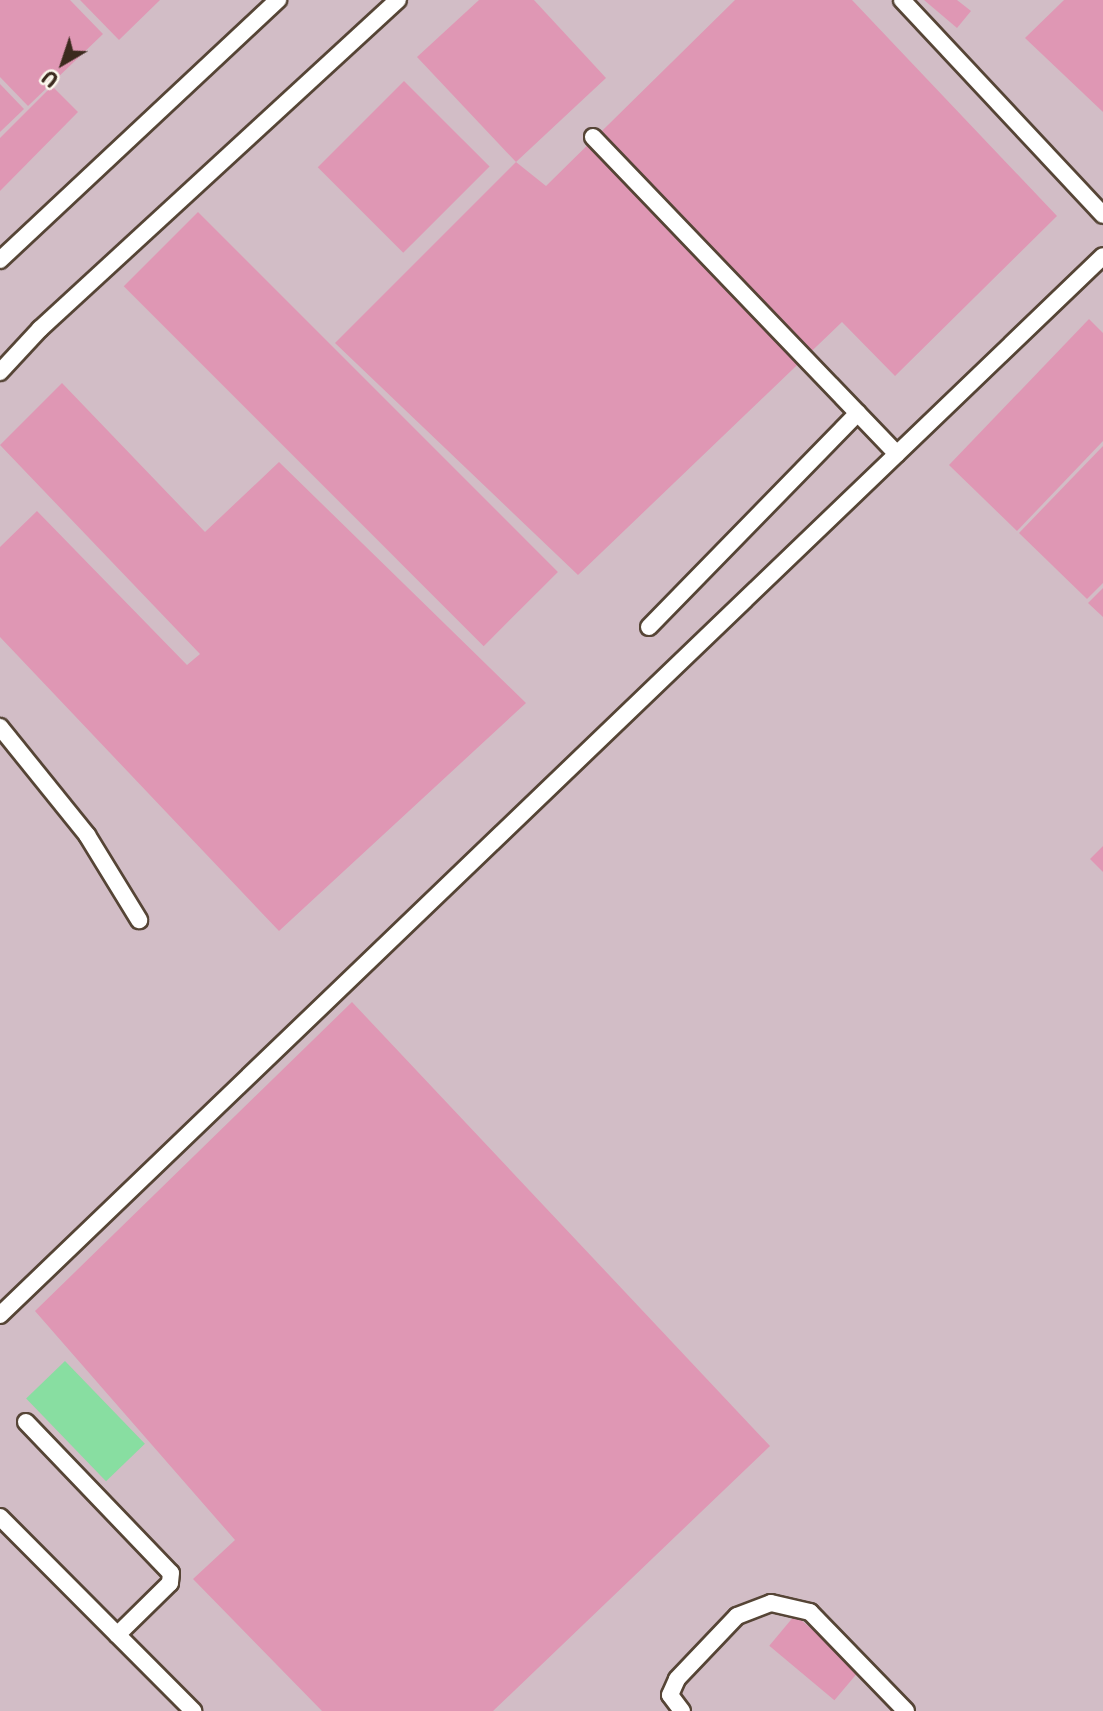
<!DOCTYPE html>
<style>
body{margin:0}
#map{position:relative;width:1103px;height:1711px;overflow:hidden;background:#eee1c1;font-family:"Playpen Sans",sans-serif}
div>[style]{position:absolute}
.industrial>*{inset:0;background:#d2bdc6;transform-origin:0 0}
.green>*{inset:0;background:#88dea1;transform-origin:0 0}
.building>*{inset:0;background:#df97b4;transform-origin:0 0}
.roads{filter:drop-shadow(2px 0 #564536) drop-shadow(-2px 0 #564536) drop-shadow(0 2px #564536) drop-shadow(0 -2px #564536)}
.service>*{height:16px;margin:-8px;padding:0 8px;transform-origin:8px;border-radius:8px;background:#fff}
span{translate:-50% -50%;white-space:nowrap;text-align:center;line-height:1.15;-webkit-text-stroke:5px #fbf7ec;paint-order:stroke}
.north{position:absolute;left:28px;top:28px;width:70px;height:70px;-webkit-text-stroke:5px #fbf7ec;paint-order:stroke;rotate:219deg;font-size:19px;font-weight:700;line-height:28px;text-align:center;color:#3b2a1e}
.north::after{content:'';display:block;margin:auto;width:24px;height:32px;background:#3b2a1e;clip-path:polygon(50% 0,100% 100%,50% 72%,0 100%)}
</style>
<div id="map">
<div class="industrial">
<i style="left:0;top:0;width:1103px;height:1711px"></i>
</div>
<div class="green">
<i style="left:65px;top:1361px;width:115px;height:54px;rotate:46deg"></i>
</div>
<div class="building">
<i style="clip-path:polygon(0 0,70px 0,103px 34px,28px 106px,0 77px)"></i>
<i style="clip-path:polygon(80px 0,160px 0,119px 40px)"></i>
<i style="clip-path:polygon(479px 0,534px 0,606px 78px,516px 162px,417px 57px)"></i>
<i style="clip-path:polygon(735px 0,852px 0,1057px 216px,895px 376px,842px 322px,578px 575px,335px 343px,516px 162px,546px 186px)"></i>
<i style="clip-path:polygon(924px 0,957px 0,971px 11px,957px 28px)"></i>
<i style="clip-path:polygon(1064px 0,1103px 0,1103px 112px,1025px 38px)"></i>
<i style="left:404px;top:81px;width:121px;height:122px;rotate:45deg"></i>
<i style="clip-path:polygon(0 84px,24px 109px,0 132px)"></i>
<i style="clip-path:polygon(52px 86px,78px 112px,0 191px,0 138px)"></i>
<i style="left:198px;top:212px;width:509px;height:105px;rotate:45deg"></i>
<i style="clip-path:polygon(1089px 319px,1103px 333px,1103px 441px,1017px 531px,949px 465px)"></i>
<i style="clip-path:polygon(62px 383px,205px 532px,279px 462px,526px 703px,279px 931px,0 637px,0 547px,37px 511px,187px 665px,200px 654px,0 445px)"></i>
<i style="clip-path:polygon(1103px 446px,1103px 583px,1087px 599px,1019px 533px)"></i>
<i style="clip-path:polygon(1103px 588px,1103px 617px,1088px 603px)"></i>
<i style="clip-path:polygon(1103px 846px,1103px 872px,1090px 859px)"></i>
<i style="clip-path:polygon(352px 1002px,770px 1446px,493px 1711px,322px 1711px,193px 1579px,235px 1540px,35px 1311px)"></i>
<i style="left:795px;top:1615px;width:85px;height:40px;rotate:40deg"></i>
</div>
<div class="roads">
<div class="service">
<i style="left:902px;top:0;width:294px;rotate:46.9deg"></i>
<i style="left:593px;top:137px;width:439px;rotate:46.2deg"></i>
<i style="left:0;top:260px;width:381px;rotate:-43.1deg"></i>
<i style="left:0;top:372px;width:59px;rotate:-47.1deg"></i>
<i style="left:40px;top:329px;width:486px;rotate:-42.6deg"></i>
<i style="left:649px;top:627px;width:299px;rotate:-45.7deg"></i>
<i style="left:0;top:727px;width:139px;rotate:51.1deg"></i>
<i style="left:87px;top:835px;width:100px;rotate:58.5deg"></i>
<i style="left:0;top:1315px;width:1529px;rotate:-43.83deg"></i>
<i style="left:26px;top:1422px;width:209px;rotate:46.2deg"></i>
<i style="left:171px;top:1573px;width:10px;rotate:96deg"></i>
<i style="left:170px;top:1583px;width:74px;rotate:135.5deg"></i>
<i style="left:0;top:1517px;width:274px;rotate:45.1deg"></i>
<i style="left:682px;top:1711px;width:20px;rotate:-127deg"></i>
<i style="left:670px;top:1695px;width:17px;rotate:-66deg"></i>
<i style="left:677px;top:1679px;width:87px;rotate:-46.4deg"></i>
<i style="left:737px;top:1616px;width:36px;rotate:-21deg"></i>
<i style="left:771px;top:1603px;width:40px;rotate:13deg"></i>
<i style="left:810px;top:1612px;width:138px;rotate:45.9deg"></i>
</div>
</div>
<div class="north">U</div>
</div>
